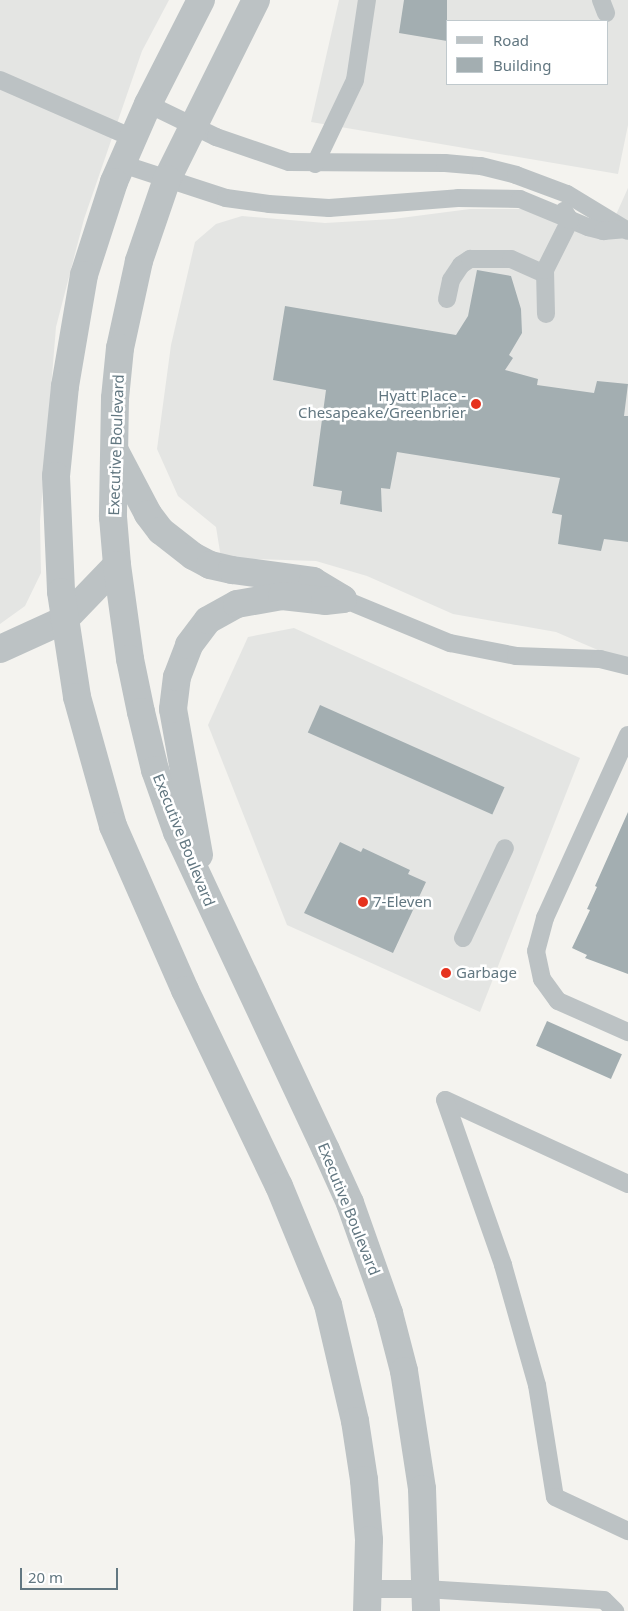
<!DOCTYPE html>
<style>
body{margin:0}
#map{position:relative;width:628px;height:1611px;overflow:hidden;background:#f4f3ef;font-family:"Noto Sans",sans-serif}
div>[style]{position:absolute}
.built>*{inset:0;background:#e4e5e3}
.building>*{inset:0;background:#a3aeb1;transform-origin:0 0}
.service>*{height:18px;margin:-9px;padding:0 9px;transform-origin:9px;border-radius:9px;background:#bcc2c4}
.minor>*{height:28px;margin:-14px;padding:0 14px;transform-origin:14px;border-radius:14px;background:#bcc2c4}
.tertiary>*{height:28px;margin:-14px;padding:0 14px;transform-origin:14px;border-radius:14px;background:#bcc2c4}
.dots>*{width:14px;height:14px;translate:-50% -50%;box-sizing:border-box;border:2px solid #fff;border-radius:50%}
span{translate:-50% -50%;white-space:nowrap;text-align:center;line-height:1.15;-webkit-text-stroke:5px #fff;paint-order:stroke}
.poi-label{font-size:15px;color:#627781}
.right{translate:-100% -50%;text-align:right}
.left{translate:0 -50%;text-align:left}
.street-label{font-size:15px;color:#627781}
.legend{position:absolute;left:446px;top:20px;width:162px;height:65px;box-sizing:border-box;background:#fff;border:1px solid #c0c9cd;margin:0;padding:6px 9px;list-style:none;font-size:15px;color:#627781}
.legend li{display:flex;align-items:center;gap:10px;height:25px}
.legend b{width:25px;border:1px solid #c0c9cd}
.scale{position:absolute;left:20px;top:1568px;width:98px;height:22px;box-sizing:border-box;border:2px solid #627781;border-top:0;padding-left:6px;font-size:15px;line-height:18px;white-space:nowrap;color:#627781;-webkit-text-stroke:4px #fff;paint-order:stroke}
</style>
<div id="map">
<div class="built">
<i style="clip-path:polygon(0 0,169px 0,142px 51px,84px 219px,56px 327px,40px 521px,41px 573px,25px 606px,0 624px)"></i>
<i style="clip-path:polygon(evenodd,339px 0,628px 0,628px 125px,618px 174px,311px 122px,339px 0,447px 21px,607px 21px,607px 84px,447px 84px,447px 21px)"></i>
<i style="clip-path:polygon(628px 188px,628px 663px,556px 632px,453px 614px,367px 576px,316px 561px,221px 558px,216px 527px,178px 496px,157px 449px,171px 345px,195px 242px,216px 224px,242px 216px,325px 223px,393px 219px,470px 209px,529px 209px,606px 237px)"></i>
<i style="clip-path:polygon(294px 628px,580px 758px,480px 1012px,287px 925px,208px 725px,248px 637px)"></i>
</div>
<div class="building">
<i style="clip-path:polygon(404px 0,447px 0,447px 41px,399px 33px)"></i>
<i style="clip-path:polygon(477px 270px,511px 276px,521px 309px,522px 333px,509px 355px,513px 358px,505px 370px,538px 379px,537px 385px,594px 393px,597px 381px,628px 384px,624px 416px,628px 416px,628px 542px,604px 539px,601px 551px,558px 544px,562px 515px,552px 513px,560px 478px,397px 452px,390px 489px,381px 488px,382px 512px,340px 504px,342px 491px,313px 486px,326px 390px,273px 380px,285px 306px,456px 335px,468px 316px)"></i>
<i style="left:320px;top:705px;width:202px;height:30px;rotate:24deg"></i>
<i style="clip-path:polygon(628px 812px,628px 974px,585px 958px,587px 955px,572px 948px,590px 910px,587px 909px,597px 887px,595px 886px)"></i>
<i style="clip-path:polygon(340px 842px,361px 852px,363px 848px,410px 870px,408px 874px,426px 882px,393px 953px,304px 913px)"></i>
<i style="left:547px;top:1021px;width:82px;height:27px;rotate:24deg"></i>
</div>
<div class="service">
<i style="left:601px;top:0;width:14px;rotate:69deg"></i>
<i style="left:0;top:80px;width:145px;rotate:23.6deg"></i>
<i style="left:148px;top:104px;width:76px;rotate:25.9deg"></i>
<i style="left:216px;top:137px;width:77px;rotate:18.9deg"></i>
<i style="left:289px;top:162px;width:156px;rotate:0.4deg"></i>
<i style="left:445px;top:163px;width:36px;rotate:5deg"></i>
<i style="left:481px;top:166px;width:36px;rotate:14deg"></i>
<i style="left:516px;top:175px;width:54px;rotate:20.4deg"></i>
<i style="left:567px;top:194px;width:71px;rotate:31.2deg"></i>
<i style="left:122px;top:164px;width:109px;rotate:18.1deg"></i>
<i style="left:226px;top:198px;width:43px;rotate:7.9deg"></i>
<i style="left:269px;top:204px;width:60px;rotate:3.8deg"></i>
<i style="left:329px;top:208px;width:129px;rotate:-4.4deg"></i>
<i style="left:458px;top:198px;width:62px;rotate:0.9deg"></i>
<i style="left:520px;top:199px;width:74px;rotate:22.4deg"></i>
<i style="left:588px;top:227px;width:16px;rotate:15deg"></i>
<i style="left:603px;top:231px;width:21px;rotate:-5deg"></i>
<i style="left:315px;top:164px;width:93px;rotate:-64.5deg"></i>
<i style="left:355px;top:80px;width:81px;rotate:-81.5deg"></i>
<i style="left:447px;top:299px;width:19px;rotate:-78deg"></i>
<i style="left:451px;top:280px;width:18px;rotate:-56deg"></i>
<i style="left:461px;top:265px;width:11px;rotate:-34deg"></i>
<i style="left:470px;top:259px;width:41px"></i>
<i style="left:511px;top:259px;width:37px;rotate:24deg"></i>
<i style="left:546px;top:314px;width:44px;rotate:-91.3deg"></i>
<i style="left:545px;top:270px;width:56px;rotate:-63.4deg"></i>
<i style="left:570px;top:220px;width:11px;rotate:-124deg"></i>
<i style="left:343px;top:599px;width:116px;rotate:22.4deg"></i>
<i style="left:450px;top:643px;width:67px;rotate:11.1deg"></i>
<i style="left:516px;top:656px;width:84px;rotate:2deg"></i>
<i style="left:600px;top:659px;width:29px;rotate:14deg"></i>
<i style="left:628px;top:735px;width:201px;rotate:114.4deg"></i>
<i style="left:545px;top:918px;width:34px;rotate:105deg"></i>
<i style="left:536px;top:951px;width:29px;rotate:78deg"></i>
<i style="left:542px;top:979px;width:27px;rotate:54deg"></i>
<i style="left:558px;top:1001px;width:77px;rotate:23.9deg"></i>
<i style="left:463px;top:938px;width:99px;rotate:-65deg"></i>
<i style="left:628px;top:1184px;width:201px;rotate:-155.3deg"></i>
<i style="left:445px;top:1100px;width:175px;rotate:70.6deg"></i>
<i style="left:503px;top:1265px;width:125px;rotate:74.2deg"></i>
<i style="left:537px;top:1385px;width:113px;rotate:80.9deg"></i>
<i style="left:555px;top:1497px;width:81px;rotate:25deg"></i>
<i style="left:367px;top:1589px;width:58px"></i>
<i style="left:425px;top:1589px;width:179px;rotate:3.5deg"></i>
<i style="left:604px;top:1600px;width:16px;rotate:45deg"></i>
</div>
<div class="minor">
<i style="left:0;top:649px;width:70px;rotate:-24.4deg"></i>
<i style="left:64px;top:620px;width:76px;rotate:-46.1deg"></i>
</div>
<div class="tertiary">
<i style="left:201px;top:0;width:117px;rotate:117deg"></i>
<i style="left:148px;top:104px;width:85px;rotate:113.6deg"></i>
<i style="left:114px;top:182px;width:98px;rotate:107.9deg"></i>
<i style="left:84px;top:275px;width:113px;rotate:99.7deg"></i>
<i style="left:65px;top:386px;width:90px;rotate:95.7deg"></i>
<i style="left:56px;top:476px;width:116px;rotate:87.5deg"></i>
<i style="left:61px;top:592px;width:106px;rotate:81.3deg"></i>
<i style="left:77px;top:697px;width:134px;rotate:74.4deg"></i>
<i style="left:113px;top:826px;width:179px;rotate:66.3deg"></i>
<i style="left:185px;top:990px;width:217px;rotate:64.4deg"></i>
<i style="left:279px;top:1186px;width:129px;rotate:67.6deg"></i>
<i style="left:328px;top:1305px;width:119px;rotate:76.9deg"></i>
<i style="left:355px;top:1421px;width:60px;rotate:81.3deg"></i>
<i style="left:364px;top:1480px;width:60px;rotate:85.2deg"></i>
<i style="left:369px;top:1540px;width:71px;rotate:91.6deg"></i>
<i style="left:256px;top:0;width:200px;rotate:116.4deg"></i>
<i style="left:167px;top:179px;width:87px;rotate:108.9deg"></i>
<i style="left:139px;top:261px;width:89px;rotate:102.3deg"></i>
<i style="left:120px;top:348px;width:50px;rotate:95.7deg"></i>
<i style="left:115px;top:398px;width:119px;rotate:91deg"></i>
<i style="left:113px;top:517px;width:48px;rotate:85.2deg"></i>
<i style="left:117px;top:565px;width:95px;rotate:82.1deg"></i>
<i style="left:130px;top:659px;width:54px;rotate:78.3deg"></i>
<i style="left:141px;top:712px;width:60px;rotate:76.4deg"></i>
<i style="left:155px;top:770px;width:66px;rotate:70.5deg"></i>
<i style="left:177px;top:832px;width:351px;rotate:64.9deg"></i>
<i style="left:326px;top:1150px;width:58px;rotate:65.6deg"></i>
<i style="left:350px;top:1203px;width:117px;rotate:70.5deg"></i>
<i style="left:389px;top:1313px;width:60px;rotate:75.5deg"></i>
<i style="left:404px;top:1371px;width:119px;rotate:81.3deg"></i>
<i style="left:422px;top:1489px;width:122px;rotate:88.1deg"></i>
<i style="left:116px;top:453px;width:69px;rotate:62.3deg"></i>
<i style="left:148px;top:514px;width:21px;rotate:53deg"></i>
<i style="left:161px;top:531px;width:41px;rotate:38deg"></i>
<i style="left:193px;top:556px;width:19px;rotate:28deg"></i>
<i style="left:210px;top:565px;width:23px;rotate:13deg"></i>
<i style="left:232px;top:570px;width:82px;rotate:7.7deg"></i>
<i style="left:313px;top:581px;width:35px;rotate:31deg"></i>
<i style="left:199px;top:855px;width:148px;rotate:-100.1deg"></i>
<i style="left:173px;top:709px;width:32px;rotate:-83deg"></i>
<i style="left:177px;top:677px;width:34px;rotate:-69deg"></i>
<i style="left:189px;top:645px;width:31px;rotate:-53deg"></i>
<i style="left:208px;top:620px;width:33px;rotate:-29deg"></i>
<i style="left:237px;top:604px;width:46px;rotate:-10.1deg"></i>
<i style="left:282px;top:596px;width:43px;rotate:6.6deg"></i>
<i style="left:325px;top:601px;width:18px;rotate:-6deg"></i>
</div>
<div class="dots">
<i style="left:476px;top:404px;background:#e6321e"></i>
<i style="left:363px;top:902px;background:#e6321e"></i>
<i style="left:446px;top:973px;background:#e6321e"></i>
</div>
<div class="poi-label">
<span class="right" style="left:466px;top:404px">Hyatt Place -<br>Chesapeake/Greenbrier</span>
<span class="left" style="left:373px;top:902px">7-Eleven</span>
<span class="left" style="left:456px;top:973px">Garbage</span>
</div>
<div class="street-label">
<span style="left:116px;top:445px;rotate:-88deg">Executive Boulevard</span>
<span style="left:184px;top:840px;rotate:68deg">Executive Boulevard</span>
<span style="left:349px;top:1209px;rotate:68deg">Executive Boulevard</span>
</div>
<ul class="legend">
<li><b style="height:6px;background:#bcc2c4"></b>Road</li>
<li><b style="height:14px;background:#a3aeb1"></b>Building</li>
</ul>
<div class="scale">20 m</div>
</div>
